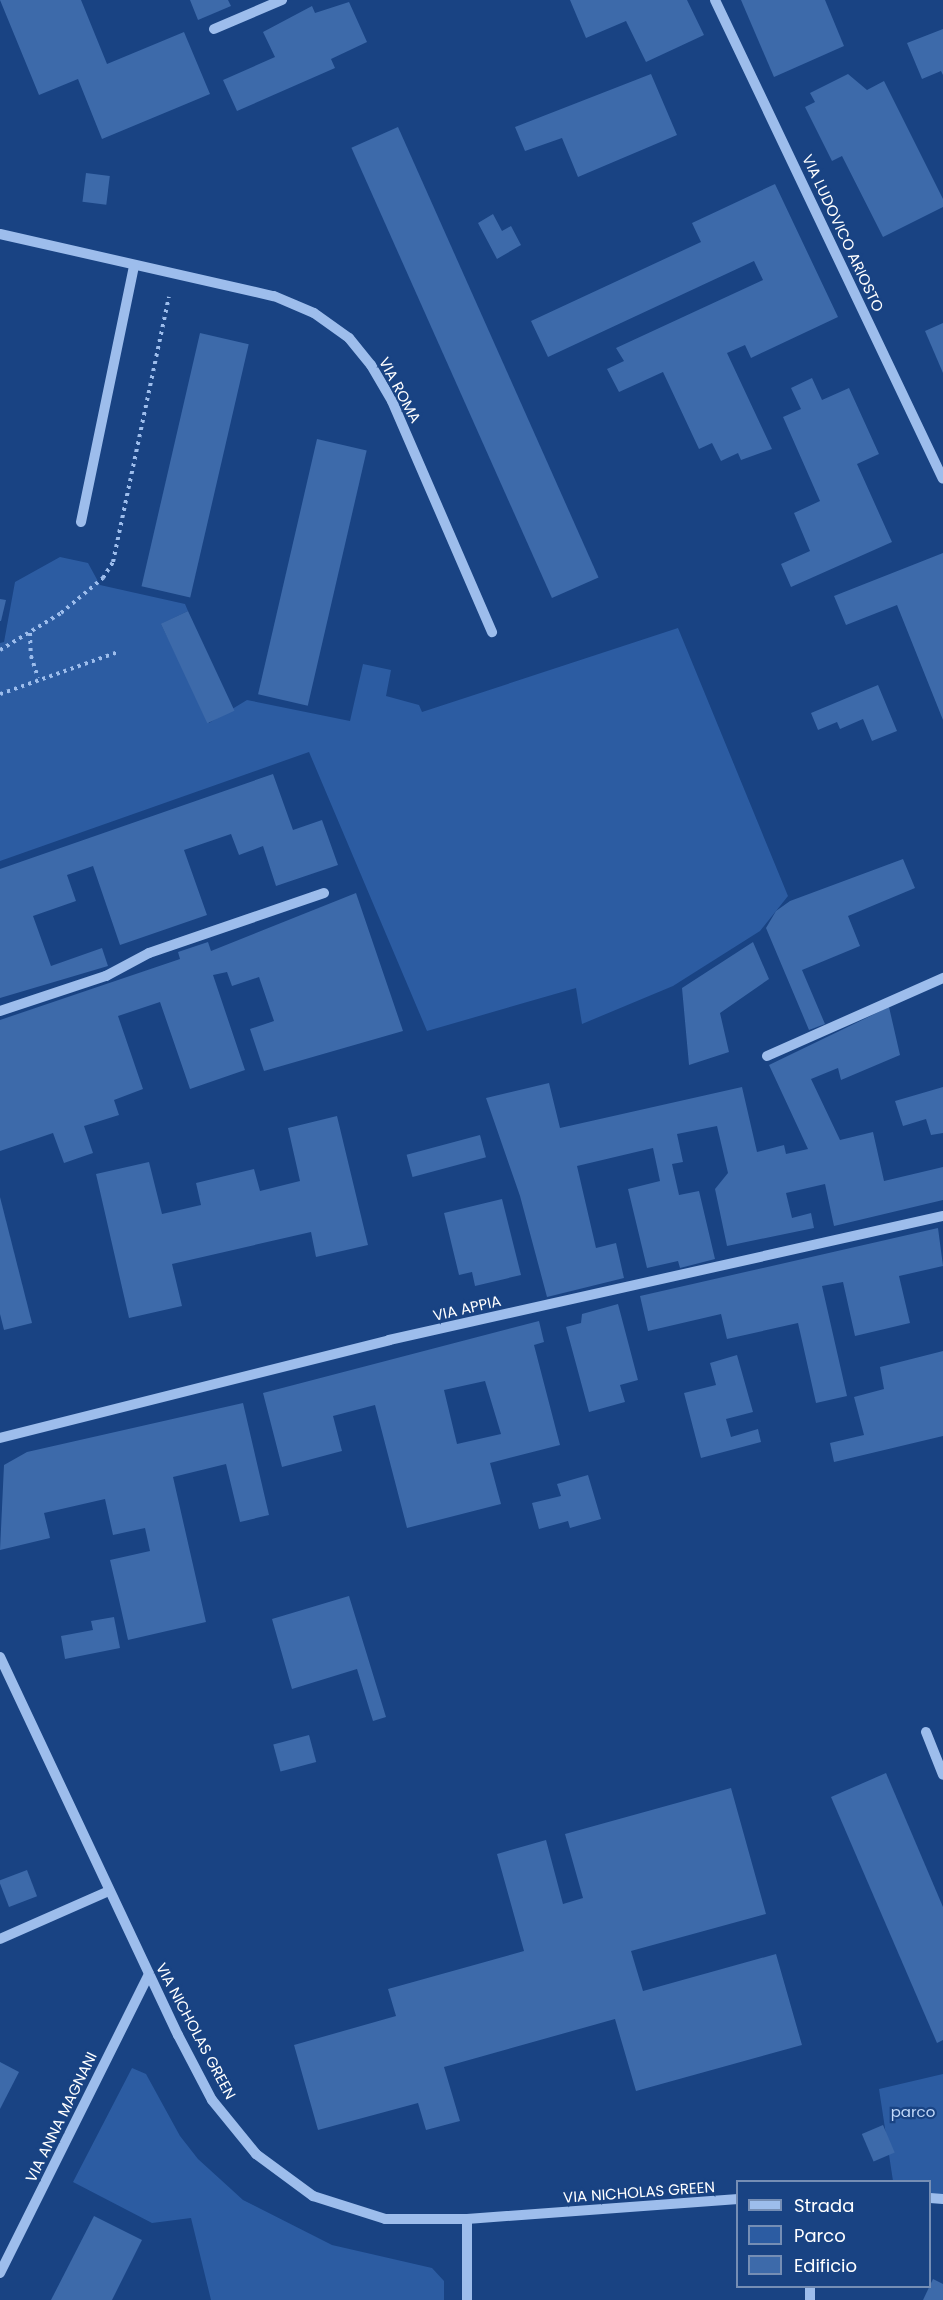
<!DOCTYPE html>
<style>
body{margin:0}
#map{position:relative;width:943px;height:2300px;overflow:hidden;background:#194383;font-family:Poppins,sans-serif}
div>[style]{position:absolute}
.green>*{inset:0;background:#2c5ca2}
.building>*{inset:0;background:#3d6aaa;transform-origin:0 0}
.path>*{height:4px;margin-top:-2px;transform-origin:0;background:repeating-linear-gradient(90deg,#9dbdec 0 3px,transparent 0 7.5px)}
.minor>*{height:10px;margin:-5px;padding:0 5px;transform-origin:5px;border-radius:5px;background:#9dbdec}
span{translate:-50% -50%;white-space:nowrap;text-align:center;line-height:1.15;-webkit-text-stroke:4.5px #194383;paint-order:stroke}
.street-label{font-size:15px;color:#fff}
.park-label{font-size:15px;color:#c2d9f9}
.legend{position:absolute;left:736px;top:2180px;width:195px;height:108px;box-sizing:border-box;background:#194383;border:2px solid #758eb5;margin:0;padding:8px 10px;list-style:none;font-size:18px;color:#fff}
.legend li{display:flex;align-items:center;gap:12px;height:30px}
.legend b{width:30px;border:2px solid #758eb5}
</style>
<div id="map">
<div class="green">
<i style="clip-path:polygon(60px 557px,88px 563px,100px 585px,185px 604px,188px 611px,161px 624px,209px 723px,247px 700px,350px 721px,363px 664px,391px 670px,386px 696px,419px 705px,422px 712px,678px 628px,788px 896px,760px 931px,673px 986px,582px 1024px,576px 988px,427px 1031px,309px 752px,0 861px,0 643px,4px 642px,15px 582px)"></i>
<i style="clip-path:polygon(132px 2068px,146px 2074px,180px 2136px,198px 2159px,243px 2200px,332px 2245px,432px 2268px,444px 2281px,444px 2300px,211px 2300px,191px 2218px,152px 2223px,73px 2182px)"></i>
<i style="clip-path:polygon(943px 2074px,943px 2201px,930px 2200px,930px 2182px,893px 2181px,879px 2089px)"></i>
</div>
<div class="building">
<i style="clip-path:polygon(0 0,81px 0,107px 64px,184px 32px,210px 94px,102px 139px,78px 79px,39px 95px)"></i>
<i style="clip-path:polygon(190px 0,228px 0,231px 6px,198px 20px)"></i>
<i style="clip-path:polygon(570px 0,687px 0,704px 35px,646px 62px,626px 21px,586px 38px)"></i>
<i style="clip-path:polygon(741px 0,825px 0,844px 46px,774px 77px)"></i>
<i style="clip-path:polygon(349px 2px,367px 42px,331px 59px,335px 68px,237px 111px,223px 80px,275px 57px,263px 32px,312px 6px,315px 13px)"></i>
<i style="clip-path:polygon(943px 29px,943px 75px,941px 71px,922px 79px,907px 43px)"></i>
<i style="clip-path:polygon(651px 74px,677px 135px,578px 177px,562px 138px,525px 151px,515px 127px)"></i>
<i style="clip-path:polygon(848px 74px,867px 90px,884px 81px,943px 199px,943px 207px,883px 237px,842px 156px,832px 161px,805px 107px,815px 102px,810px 93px)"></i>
<i style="left:398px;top:127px;width:493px;height:51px;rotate:66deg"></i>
<i style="left:86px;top:173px;width:24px;height:29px;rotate:7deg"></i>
<i style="clip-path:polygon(775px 184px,838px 317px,751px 358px,745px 345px,727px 353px,772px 449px,741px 460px,738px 453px,721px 461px,712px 443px,699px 449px,663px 372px,619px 392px,607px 369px,624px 361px,616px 348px,763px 280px,754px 261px,548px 357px,531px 321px,701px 242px,692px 223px)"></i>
<i style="clip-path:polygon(493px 214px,502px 231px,511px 226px,521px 245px,497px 259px,478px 223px)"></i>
<i style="clip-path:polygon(943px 323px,943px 373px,925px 331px)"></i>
<i style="left:200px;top:333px;width:50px;height:260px;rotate:13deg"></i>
<i style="clip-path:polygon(812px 378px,822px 400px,849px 388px,879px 454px,857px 464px,892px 542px,791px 587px,781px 564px,810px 551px,794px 513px,820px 501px,783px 417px,801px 409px,791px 388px)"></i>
<i style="left:317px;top:439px;width:51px;height:262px;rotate:13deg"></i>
<i style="clip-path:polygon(943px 553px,943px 720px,897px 605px,846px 625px,834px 596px)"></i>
<i style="clip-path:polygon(0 599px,6px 600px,1px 621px,0 621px)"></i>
<i style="left:188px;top:611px;width:110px;height:30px;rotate:65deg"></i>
<i style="clip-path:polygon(878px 685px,897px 731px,872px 741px,863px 719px,840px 729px,837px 722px,818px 730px,811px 713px)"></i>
<i style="clip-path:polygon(273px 774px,293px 830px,322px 820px,338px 865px,276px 886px,263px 846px,239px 855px,231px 834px,184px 850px,207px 915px,120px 945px,93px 866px,67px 875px,76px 901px,33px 916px,51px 966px,102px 948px,108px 966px,0 998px,0 869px)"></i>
<i style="clip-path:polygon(903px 859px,915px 888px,848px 916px,860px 946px,802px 970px,825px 1024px,809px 1030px,766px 928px,776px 911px,790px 901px)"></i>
<i style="clip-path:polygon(356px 893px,403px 1031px,264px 1071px,250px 1029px,274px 1021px,259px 977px,232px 986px,227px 972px,213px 975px,245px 1070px,190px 1089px,160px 1002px,118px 1016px,143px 1089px,114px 1100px,119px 1115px,84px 1126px,93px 1153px,64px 1163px,53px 1133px,0 1151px,0 1020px,180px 959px,178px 952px,208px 942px,211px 951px)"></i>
<i style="clip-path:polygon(753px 942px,769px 979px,720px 1013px,729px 1052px,689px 1065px,682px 988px)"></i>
<i style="clip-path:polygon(889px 1007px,900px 1055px,841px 1080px,838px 1068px,811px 1079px,840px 1140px,873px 1132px,884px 1181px,943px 1167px,943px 1200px,834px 1226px,825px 1184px,786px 1193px,792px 1218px,811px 1213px,814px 1228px,727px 1246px,715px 1189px,728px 1173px,717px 1126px,677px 1134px,683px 1162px,672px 1164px,679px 1195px,699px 1191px,715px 1259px,680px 1268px,678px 1261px,647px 1268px,628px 1189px,660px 1181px,653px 1148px,577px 1166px,596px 1248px,616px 1243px,624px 1278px,547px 1297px,520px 1196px,486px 1098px,549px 1083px,560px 1128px,742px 1087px,757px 1152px,784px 1145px,786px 1154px,808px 1149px,769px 1065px)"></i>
<i style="clip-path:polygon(943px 1087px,943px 1133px,931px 1135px,926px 1119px,903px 1126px,895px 1101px)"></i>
<i style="clip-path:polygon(337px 1116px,368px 1245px,316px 1257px,311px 1232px,172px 1264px,182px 1306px,129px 1318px,96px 1174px,149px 1162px,162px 1214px,201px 1205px,196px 1183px,254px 1169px,260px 1191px,300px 1181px,288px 1128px)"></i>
<i style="left:480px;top:1135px;width:23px;height:76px;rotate:75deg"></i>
<i style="clip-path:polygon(0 1197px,32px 1323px,4px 1330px,0 1314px)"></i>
<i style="clip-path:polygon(502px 1199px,521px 1275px,475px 1286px,472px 1272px,459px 1275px,444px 1213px)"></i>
<i style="clip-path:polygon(938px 1228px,943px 1266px,899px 1276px,910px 1323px,855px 1336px,843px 1282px,822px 1286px,847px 1396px,816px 1403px,798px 1323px,727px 1339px,721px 1314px,648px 1331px,640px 1296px)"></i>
<i style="clip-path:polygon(618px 1304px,638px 1380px,620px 1385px,625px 1402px,589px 1412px,566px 1327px,581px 1323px,582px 1314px)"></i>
<i style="clip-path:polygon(evenodd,539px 1321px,544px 1342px,534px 1345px,560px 1445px,490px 1463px,501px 1504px,407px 1528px,375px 1405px,333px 1416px,342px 1451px,282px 1467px,263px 1393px,539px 1321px,485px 1381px,501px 1434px,457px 1444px,444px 1390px,485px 1381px)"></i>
<i style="clip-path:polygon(943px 1351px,943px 1436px,834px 1462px,830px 1443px,864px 1435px,854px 1397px,884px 1389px,880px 1367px)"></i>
<i style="clip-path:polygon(737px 1355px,753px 1412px,726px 1419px,731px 1437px,758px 1429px,761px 1442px,701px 1458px,684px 1393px,716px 1385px,710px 1363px)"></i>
<i style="clip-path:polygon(243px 1403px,269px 1515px,240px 1522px,226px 1464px,173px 1477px,206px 1622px,128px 1640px,110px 1560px,150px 1551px,145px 1528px,113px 1535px,105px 1499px,44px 1513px,50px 1538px,0 1550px,4px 1465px,27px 1452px)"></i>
<i style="clip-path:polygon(588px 1475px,601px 1519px,570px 1528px,568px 1521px,539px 1529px,532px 1503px,561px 1496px,557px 1484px)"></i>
<i style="clip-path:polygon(349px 1596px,386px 1717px,373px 1721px,357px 1669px,292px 1689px,272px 1619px)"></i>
<i style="clip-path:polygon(114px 1617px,120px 1648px,65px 1659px,61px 1636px,93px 1630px,91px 1621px)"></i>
<i style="left:309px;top:1735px;width:28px;height:37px;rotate:75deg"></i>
<i style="clip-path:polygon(886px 1773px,943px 1907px,943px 2040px,937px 2043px,831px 1797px)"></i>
<i style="clip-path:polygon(731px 1788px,766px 1914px,631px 1951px,643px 1991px,776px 1954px,802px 2045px,636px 2091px,615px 2019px,444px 2067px,460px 2121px,426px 2130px,418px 2103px,318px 2130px,294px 2045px,396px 2016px,388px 1989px,524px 1951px,497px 1854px,546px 1840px,563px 1904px,583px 1898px,565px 1834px)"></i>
<i style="left:27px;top:1870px;width:28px;height:30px;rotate:69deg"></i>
<i style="clip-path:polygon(0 2062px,19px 2072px,0 2109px)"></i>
<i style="left:883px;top:2125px;width:30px;height:23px;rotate:67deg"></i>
<i style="clip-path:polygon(94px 2216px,142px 2240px,112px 2300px,51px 2300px)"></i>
<i style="clip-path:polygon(933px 2279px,943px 2284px,943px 2300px,923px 2300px)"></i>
</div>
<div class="path">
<i style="left:30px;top:633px;width:23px;rotate:88deg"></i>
<i style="left:31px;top:656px;width:23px;rotate:72deg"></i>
<i style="left:0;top:650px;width:71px;rotate:-31.2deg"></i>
<i style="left:61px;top:613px;width:55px;rotate:-39.8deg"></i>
<i style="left:103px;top:578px;width:19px;rotate:-58deg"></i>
<i style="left:113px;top:562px;width:271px;rotate:-78.1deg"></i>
<i style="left:0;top:694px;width:125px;rotate:-19.6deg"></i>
</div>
<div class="minor">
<i style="left:715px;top:0;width:530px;rotate:64.55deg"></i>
<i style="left:214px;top:29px;width:74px;rotate:-23.1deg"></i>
<i style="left:0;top:234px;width:281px;rotate:12.8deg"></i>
<i style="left:274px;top:296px;width:43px;rotate:23deg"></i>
<i style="left:314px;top:313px;width:43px;rotate:35.5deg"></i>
<i style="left:349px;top:338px;width:35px;rotate:51deg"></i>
<i style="left:371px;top:365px;width:42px;rotate:59.7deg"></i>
<i style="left:392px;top:401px;width:252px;rotate:66.6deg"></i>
<i style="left:81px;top:522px;width:262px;rotate:-78.3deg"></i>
<i style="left:0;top:1011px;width:112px;rotate:-18.3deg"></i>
<i style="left:106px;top:976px;width:49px;rotate:-28.1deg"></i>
<i style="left:149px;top:953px;width:185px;rotate:-18.9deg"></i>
<i style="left:767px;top:1056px;width:193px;rotate:-23.9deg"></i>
<i style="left:0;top:1438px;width:401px;rotate:-14.1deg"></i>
<i style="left:389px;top:1340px;width:568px;rotate:-12.62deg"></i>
<i style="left:0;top:1657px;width:418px;rotate:64.8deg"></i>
<i style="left:178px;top:2035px;width:73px;rotate:62.4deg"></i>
<i style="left:212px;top:2100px;width:70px;rotate:50.8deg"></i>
<i style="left:256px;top:2154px;width:71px;rotate:36.4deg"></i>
<i style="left:313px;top:2196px;width:76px;rotate:17.7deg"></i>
<i style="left:385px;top:2219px;width:82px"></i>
<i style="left:467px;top:2219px;width:272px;rotate:-4.2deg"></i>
<i style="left:926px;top:1732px;width:46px;rotate:68.4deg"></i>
<i style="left:0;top:1939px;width:119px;rotate:-23.8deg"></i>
<i style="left:930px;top:2198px;width:13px;rotate:4deg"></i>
<i style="left:467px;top:2219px;width:81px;rotate:90deg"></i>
<i style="left:0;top:2273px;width:334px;rotate:-63.5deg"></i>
<i style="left:810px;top:2286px;width:14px;rotate:90deg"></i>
</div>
<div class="street-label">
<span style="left:843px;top:233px;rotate:65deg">VIA LUDOVICO ARIOSTO</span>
<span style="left:400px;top:390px;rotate:62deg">VIA ROMA</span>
<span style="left:467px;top:1308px;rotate:-13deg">VIA APPIA</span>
<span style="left:196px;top:2031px;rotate:62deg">VIA NICHOLAS GREEN</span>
<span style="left:61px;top:2117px;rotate:-64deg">VIA ANNA MAGNANI</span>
<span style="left:639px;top:2192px;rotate:-4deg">VIA NICHOLAS GREEN</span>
</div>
<div class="park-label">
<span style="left:913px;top:2112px">parco</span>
</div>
<ul class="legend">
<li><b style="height:8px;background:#9dbdec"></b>Strada</li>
<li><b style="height:16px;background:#2c5ca2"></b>Parco</li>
<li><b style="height:16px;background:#3d6aaa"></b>Edificio</li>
</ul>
</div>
